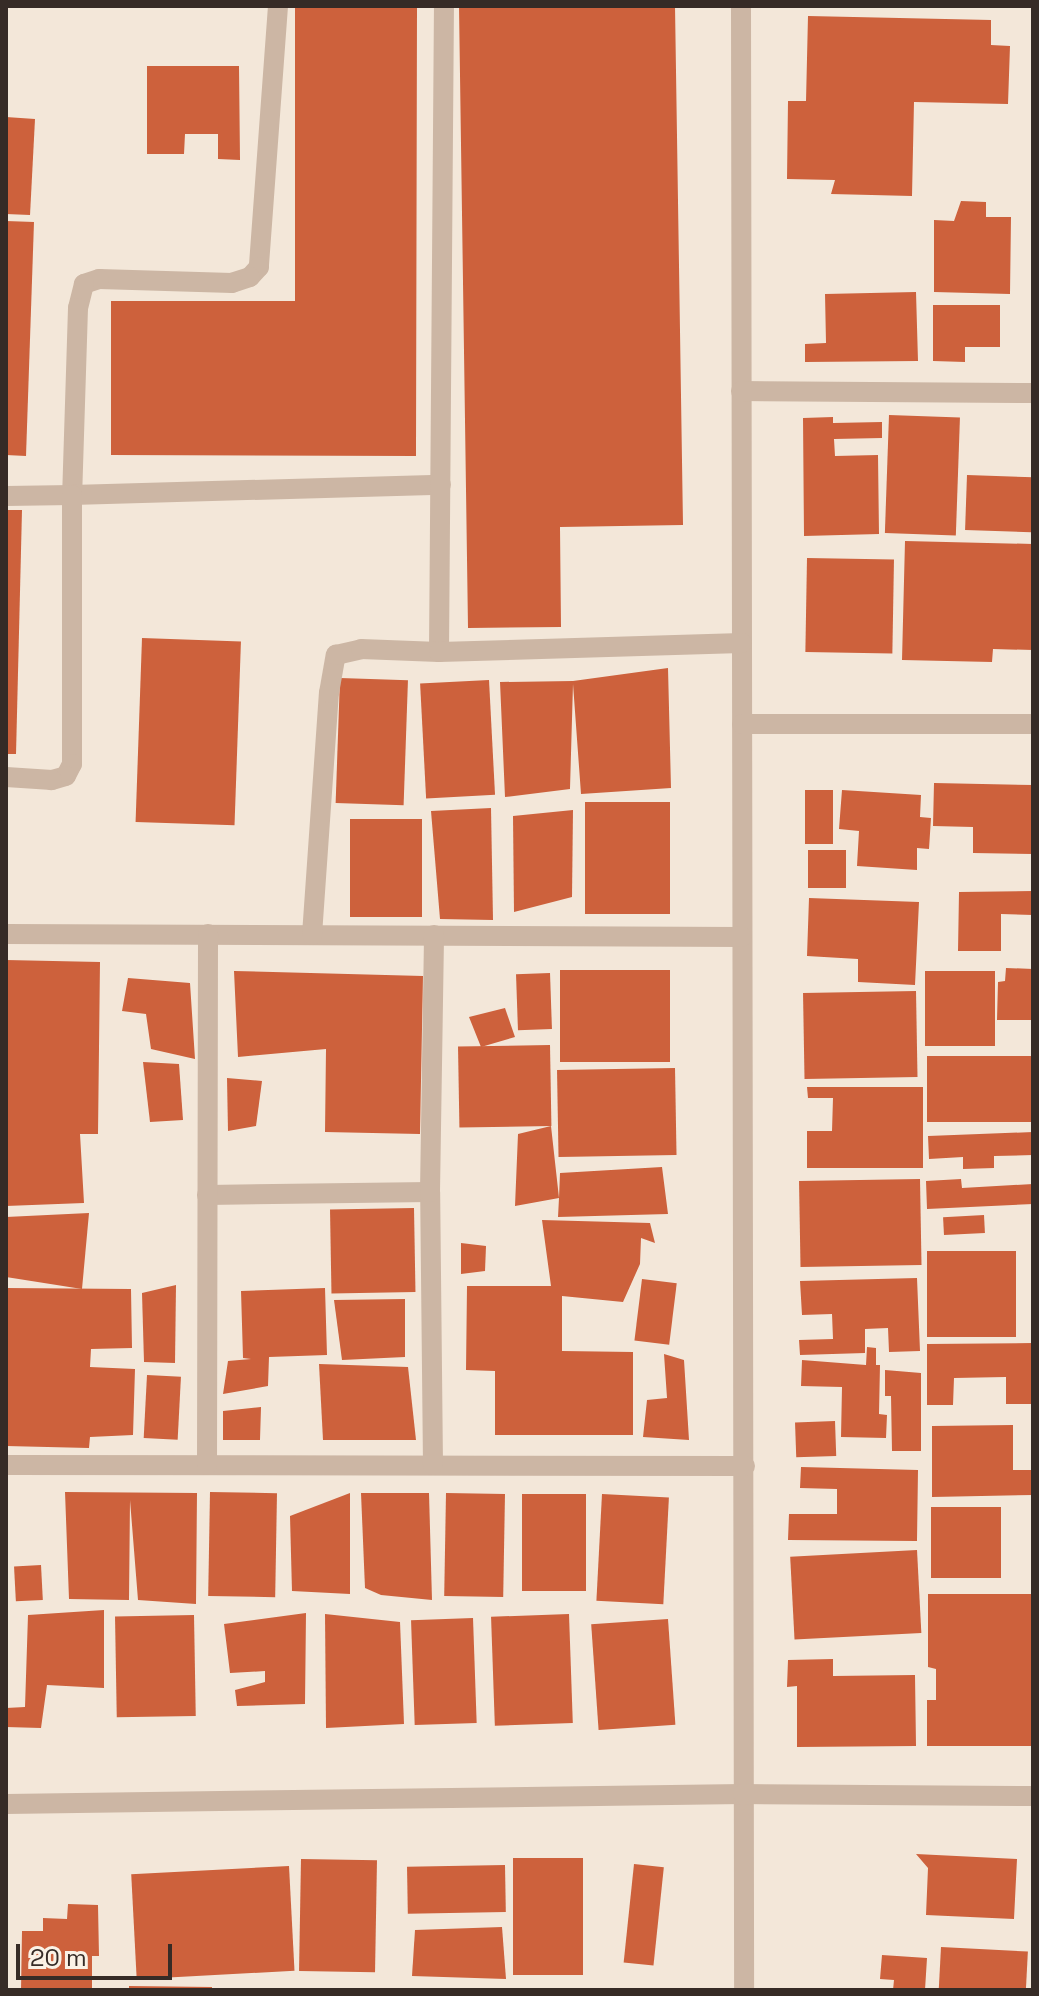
<!DOCTYPE html>
<style>
body{margin:0}
#map{position:relative;width:1039px;height:1996px;overflow:hidden;background:#f3e7d9;font-family:"Space Grotesk",sans-serif}
div>[style]{position:absolute}
.building>*{inset:0;background:#cd613c;transform-origin:0 0}
.minor>*{height:20px;margin:-10px;padding:0 10px;transform-origin:10px;border-radius:10px;background:#ccb6a4}
span{translate:-50% -50%;white-space:nowrap;text-align:center;line-height:1.15;-webkit-text-stroke:6px #faf1e5;paint-order:stroke}
.frame{position:absolute;inset:0;border:8px solid #362b26;pointer-events:none}
.scale{position:absolute;left:16px;top:1944px;width:156px;height:36px;box-sizing:border-box;border:4px solid #362b26;border-top:0;padding-left:10px;font-size:24px;line-height:28px;white-space:nowrap;color:#362b26;-webkit-text-stroke:6px #faf1e5;paint-order:stroke}
</style>
<div id="map">
<div class="building">
<i style="clip-path:polygon(295px 6px,417px 6px,416px 456px,111px 455px,111px 301px,295px 301px)"></i>
<i style="clip-path:polygon(459px 6px,675px 6px,683px 525px,560px 527px,561px 627px,468px 628px)"></i>
<i style="clip-path:polygon(808px 16px,991px 20px,991px 45px,1010px 46px,1008px 104px,914px 102px,912px 196px,831px 194px,835px 180px,787px 179px,788px 101px,806px 101px)"></i>
<i style="clip-path:polygon(147px 66px,239px 66px,240px 160px,218px 159px,218px 134px,185px 134px,184px 154px,147px 154px)"></i>
<i style="clip-path:polygon(6px 117px,35px 119px,30px 215px,6px 214px)"></i>
<i style="clip-path:polygon(961px 201px,986px 202px,986px 217px,1011px 217px,1010px 294px,934px 292px,934px 220px,954px 221px)"></i>
<i style="clip-path:polygon(6px 221px,34px 222px,26px 456px,6px 455px)"></i>
<i style="clip-path:polygon(916px 292px,918px 361px,805px 362px,805px 344px,826px 343px,825px 294px)"></i>
<i style="clip-path:polygon(933px 305px,1000px 305px,1000px 347px,965px 347px,965px 362px,933px 361px)"></i>
<i style="left:889px;top:415px;width:71px;height:118px;rotate:2deg"></i>
<i style="clip-path:polygon(833px 417px,833px 423px,882px 422px,882px 438px,834px 439px,835px 456px,878px 455px,879px 534px,804px 536px,803px 418px)"></i>
<i style="left:967px;top:475px;width:66px;height:55px;rotate:2deg"></i>
<i style="clip-path:polygon(6px 510px,22px 510px,16px 754px,6px 754px)"></i>
<i style="clip-path:polygon(905px 541px,1033px 544px,1033px 650px,993px 649px,992px 662px,902px 660px)"></i>
<i style="left:807px;top:558px;width:87px;height:94px;rotate:1deg"></i>
<i style="left:142px;top:638px;width:99px;height:184px;rotate:2deg"></i>
<i style="clip-path:polygon(668px 668px,671px 788px,581px 794px,573px 684px,570px 789px,505px 797px,500px 682px,573px 681px)"></i>
<i style="left:340px;top:678px;width:68px;height:125px;rotate:2deg"></i>
<i style="left:489px;top:680px;width:115px;height:69px;rotate:87deg"></i>
<i style="clip-path:polygon(934px 783px,1033px 785px,1033px 854px,973px 853px,973px 827px,933px 826px)"></i>
<i style="left:805px;top:790px;width:28px;height:54px"></i>
<i style="clip-path:polygon(842px 790px,921px 795px,920px 817px,931px 818px,929px 849px,917px 848px,917px 870px,857px 866px,859px 831px,839px 829px)"></i>
<i style="left:585px;top:802px;width:85px;height:112px"></i>
<i style="clip-path:polygon(491px 808px,493px 920px,440px 919px,431px 811px)"></i>
<i style="clip-path:polygon(573px 810px,572px 897px,514px 912px,513px 816px)"></i>
<i style="left:350px;top:819px;width:72px;height:98px"></i>
<i style="left:808px;top:850px;width:38px;height:38px"></i>
<i style="clip-path:polygon(1033px 891px,1033px 915px,1001px 914px,1001px 951px,958px 951px,959px 892px)"></i>
<i style="clip-path:polygon(809px 898px,919px 902px,915px 985px,858px 982px,858px 959px,807px 956px)"></i>
<i style="clip-path:polygon(6px 960px,100px 962px,98px 1134px,80px 1134px,84px 1203px,6px 1206px)"></i>
<i style="clip-path:polygon(1006px 968px,1033px 969px,1033px 1020px,997px 1020px,998px 982px,1005px 981px)"></i>
<i style="left:560px;top:970px;width:110px;height:92px"></i>
<i style="clip-path:polygon(234px 971px,423px 976px,420px 1134px,325px 1132px,326px 1049px,238px 1057px)"></i>
<i style="left:925px;top:971px;width:70px;height:75px"></i>
<i style="left:550px;top:973px;width:56px;height:34px;rotate:88deg"></i>
<i style="clip-path:polygon(128px 978px,190px 983px,195px 1059px,151px 1049px,146px 1014px,122px 1011px)"></i>
<i style="left:916px;top:991px;width:86px;height:113px;rotate:89deg"></i>
<i style="clip-path:polygon(505px 1008px,515px 1037px,481px 1047px,469px 1017px)"></i>
<i style="left:550px;top:1045px;width:81px;height:92px;rotate:89deg"></i>
<i style="left:1033px;top:1056px;width:66px;height:106px;rotate:90deg"></i>
<i style="clip-path:polygon(143px 1062px,179px 1064px,183px 1120px,150px 1122px)"></i>
<i style="left:675px;top:1068px;width:87px;height:118px;rotate:89deg"></i>
<i style="clip-path:polygon(227px 1078px,262px 1081px,256px 1126px,228px 1131px)"></i>
<i style="clip-path:polygon(807px 1087px,923px 1087px,923px 1168px,807px 1168px,807px 1131px,832px 1131px,833px 1098px,808px 1098px)"></i>
<i style="clip-path:polygon(551px 1126px,559px 1198px,560px 1173px,662px 1167px,668px 1214px,558px 1217px,559px 1198px,515px 1206px,518px 1134px)"></i>
<i style="clip-path:polygon(1033px 1132px,1033px 1155px,994px 1156px,994px 1168px,963px 1169px,963px 1157px,929px 1159px,928px 1136px)"></i>
<i style="left:920px;top:1179px;width:86px;height:121px;rotate:89deg"></i>
<i style="clip-path:polygon(961px 1179px,962px 1188px,1033px 1184px,1033px 1204px,927px 1209px,926px 1181px)"></i>
<i style="left:414px;top:1208px;width:84px;height:84px;rotate:89deg"></i>
<i style="clip-path:polygon(89px 1213px,82px 1289px,6px 1277px,6px 1217px)"></i>
<i style="left:984px;top:1215px;width:18px;height:41px;rotate:87deg"></i>
<i style="clip-path:polygon(542px 1220px,650px 1223px,655px 1243px,641px 1238px,640px 1264px,623px 1302px,562px 1296px,562px 1351px,633px 1352px,633px 1435px,495px 1435px,495px 1371px,466px 1370px,467px 1286px,551px 1286px)"></i>
<i style="clip-path:polygon(461px 1243px,486px 1246px,485px 1271px,461px 1274px)"></i>
<i style="left:927px;top:1251px;width:89px;height:86px"></i>
<i style="clip-path:polygon(917px 1278px,920px 1351px,889px 1352px,888px 1328px,865px 1329px,865px 1353px,800px 1355px,799px 1340px,833px 1339px,832px 1314px,802px 1315px,800px 1281px)"></i>
<i style="left:642px;top:1279px;width:35px;height:62px;rotate:7deg"></i>
<i style="clip-path:polygon(176px 1285px,175px 1363px,144px 1362px,142px 1293px)"></i>
<i style="clip-path:polygon(6px 1288px,131px 1289px,132px 1348px,91px 1349px,90px 1367px,135px 1369px,133px 1435px,90px 1437px,89px 1448px,6px 1446px)"></i>
<i style="clip-path:polygon(325px 1288px,327px 1355px,269px 1357px,268px 1386px,223px 1394px,228px 1361px,251px 1359px,243px 1358px,241px 1291px)"></i>
<i style="clip-path:polygon(405px 1299px,405px 1357px,342px 1360px,334px 1300px)"></i>
<i style="clip-path:polygon(1033px 1343px,1033px 1404px,1006px 1404px,1006px 1377px,954px 1378px,953px 1405px,927px 1405px,927px 1344px)"></i>
<i style="clip-path:polygon(867px 1347px,876px 1348px,876px 1365px,880px 1365px,879px 1414px,887px 1415px,886px 1438px,841px 1437px,842px 1387px,801px 1386px,802px 1360px,866px 1365px)"></i>
<i style="clip-path:polygon(664px 1354px,684px 1360px,689px 1440px,643px 1437px,647px 1400px,667px 1398px)"></i>
<i style="clip-path:polygon(319px 1364px,408px 1367px,416px 1440px,323px 1440px)"></i>
<i style="clip-path:polygon(885px 1370px,921px 1373px,921px 1451px,892px 1451px,891px 1396px,885px 1396px)"></i>
<i style="left:147px;top:1375px;width:34px;height:63px;rotate:3deg"></i>
<i style="clip-path:polygon(261px 1407px,260px 1440px,223px 1440px,223px 1411px)"></i>
<i style="left:835px;top:1421px;width:35px;height:40px;rotate:88deg"></i>
<i style="clip-path:polygon(1013px 1425px,1013px 1470px,1033px 1470px,1033px 1495px,932px 1497px,932px 1426px)"></i>
<i style="clip-path:polygon(801px 1467px,918px 1470px,917px 1541px,788px 1540px,789px 1514px,837px 1514px,837px 1489px,800px 1488px)"></i>
<i style="clip-path:polygon(65px 1492px,197px 1493px,196px 1604px,138px 1600px,130px 1500px,129px 1600px,69px 1599px)"></i>
<i style="left:210px;top:1492px;width:67px;height:104px;rotate:1deg"></i>
<i style="clip-path:polygon(350px 1493px,350px 1594px,292px 1591px,290px 1516px)"></i>
<i style="clip-path:polygon(361px 1493px,429px 1493px,432px 1600px,381px 1595px,365px 1588px)"></i>
<i style="left:446px;top:1493px;width:59px;height:103px;rotate:1deg"></i>
<i style="left:522px;top:1494px;width:64px;height:97px"></i>
<i style="left:602px;top:1494px;width:67px;height:107px;rotate:3deg"></i>
<i style="left:931px;top:1507px;width:70px;height:71px"></i>
<i style="left:917px;top:1550px;width:83px;height:127px;rotate:87deg"></i>
<i style="left:41px;top:1565px;width:35px;height:27px;rotate:87deg"></i>
<i style="clip-path:polygon(928px 1594px,1033px 1594px,1033px 1746px,927px 1746px,927px 1700px,936px 1700px,936px 1669px,928px 1667px)"></i>
<i style="clip-path:polygon(104px 1610px,104px 1688px,47px 1685px,41px 1728px,6px 1727px,6px 1708px,25px 1707px,28px 1615px)"></i>
<i style="clip-path:polygon(306px 1613px,305px 1704px,237px 1706px,235px 1690px,265px 1682px,265px 1671px,230px 1673px,224px 1624px)"></i>
<i style="clip-path:polygon(325px 1614px,400px 1622px,404px 1724px,326px 1728px)"></i>
<i style="left:569px;top:1614px;width:109px;height:78px;rotate:88deg"></i>
<i style="left:194px;top:1615px;width:101px;height:79px;rotate:89deg"></i>
<i style="left:473px;top:1618px;width:105px;height:62px;rotate:88deg"></i>
<i style="left:668px;top:1619px;width:106px;height:77px;rotate:86deg"></i>
<i style="clip-path:polygon(833px 1659px,833px 1676px,915px 1675px,916px 1746px,797px 1747px,797px 1686px,787px 1687px,788px 1660px)"></i>
<i style="clip-path:polygon(916px 1854px,1017px 1859px,1014px 1919px,926px 1915px,928px 1868px)"></i>
<i style="left:513px;top:1858px;width:70px;height:117px"></i>
<i style="left:301px;top:1859px;width:76px;height:112px;rotate:1deg"></i>
<i style="left:634px;top:1864px;width:30px;height:99px;rotate:6deg"></i>
<i style="left:505px;top:1865px;width:47px;height:98px;rotate:89deg"></i>
<i style="left:289px;top:1866px;width:105px;height:158px;rotate:87deg"></i>
<i style="clip-path:polygon(68px 1904px,98px 1905px,99px 1956px,92px 1956px,92px 1990px,21px 1990px,22px 1931px,43px 1931px,43px 1918px,67px 1919px)"></i>
<i style="clip-path:polygon(502px 1927px,506px 1979px,412px 1976px,415px 1930px)"></i>
<i style="left:941px;top:1947px;width:87px;height:43px;rotate:3deg"></i>
<i style="clip-path:polygon(882px 1955px,927px 1958px,925px 1990px,893px 1990px,894px 1980px,880px 1979px)"></i>
<i style="clip-path:polygon(129px 1986px,212px 1987px,212px 1990px,129px 1990px)"></i>
</div>
<div class="minor">
<i style="left:278px;top:6px;width:262px;rotate:94.2deg"></i>
<i style="left:259px;top:267px;width:13px;rotate:132deg"></i>
<i style="left:250px;top:277px;width:19px;rotate:162deg"></i>
<i style="left:232px;top:283px;width:133px;rotate:-178.3deg"></i>
<i style="left:99px;top:279px;width:16px;rotate:162deg"></i>
<i style="left:84px;top:284px;width:25px;rotate:104deg"></i>
<i style="left:78px;top:308px;width:187px;rotate:91.8deg"></i>
<i style="left:72px;top:495px;width:369px;rotate:-1.6deg"></i>
<i style="left:741px;top:6px;width:1984px;rotate:89.91deg"></i>
<i style="left:741px;top:391px;width:292px;rotate:0.4deg"></i>
<i style="left:6px;top:496px;width:66px;rotate:-0.9deg"></i>
<i style="left:72px;top:495px;width:269px;rotate:90deg"></i>
<i style="left:72px;top:764px;width:13px;rotate:117deg"></i>
<i style="left:66px;top:776px;width:15px;rotate:164deg"></i>
<i style="left:52px;top:780px;width:46px;rotate:-176.3deg"></i>
<i style="left:439px;top:652px;width:646px;rotate:-89.56deg"></i>
<i style="left:742px;top:724px;width:291px"></i>
<i style="left:6px;top:934px;width:736px;rotate:0.23deg"></i>
<i style="left:312px;top:935px;width:243px;rotate:-86deg"></i>
<i style="left:329px;top:693px;width:39px;rotate:-80deg"></i>
<i style="left:336px;top:655px;width:26px;rotate:-13deg"></i>
<i style="left:361px;top:649px;width:78px;rotate:2.2deg"></i>
<i style="left:439px;top:652px;width:303px;rotate:-1.7deg"></i>
<i style="left:207px;top:1195px;width:223px;rotate:-0.8deg"></i>
<i style="left:6px;top:1465px;width:739px;rotate:0.08deg"></i>
<i style="left:207px;top:1465px;width:531px;rotate:-89.89deg"></i>
<i style="left:433px;top:1465px;width:273px;rotate:-90.6deg"></i>
<i style="left:430px;top:1192px;width:257px;rotate:-89.1deg"></i>
<i style="left:6px;top:1804px;width:737px;rotate:-0.78deg"></i>
<i style="left:743px;top:1794px;width:290px;rotate:0.4deg"></i>
</div>
<div class="frame"></div>
<div class="scale">20 m</div>
</div>
